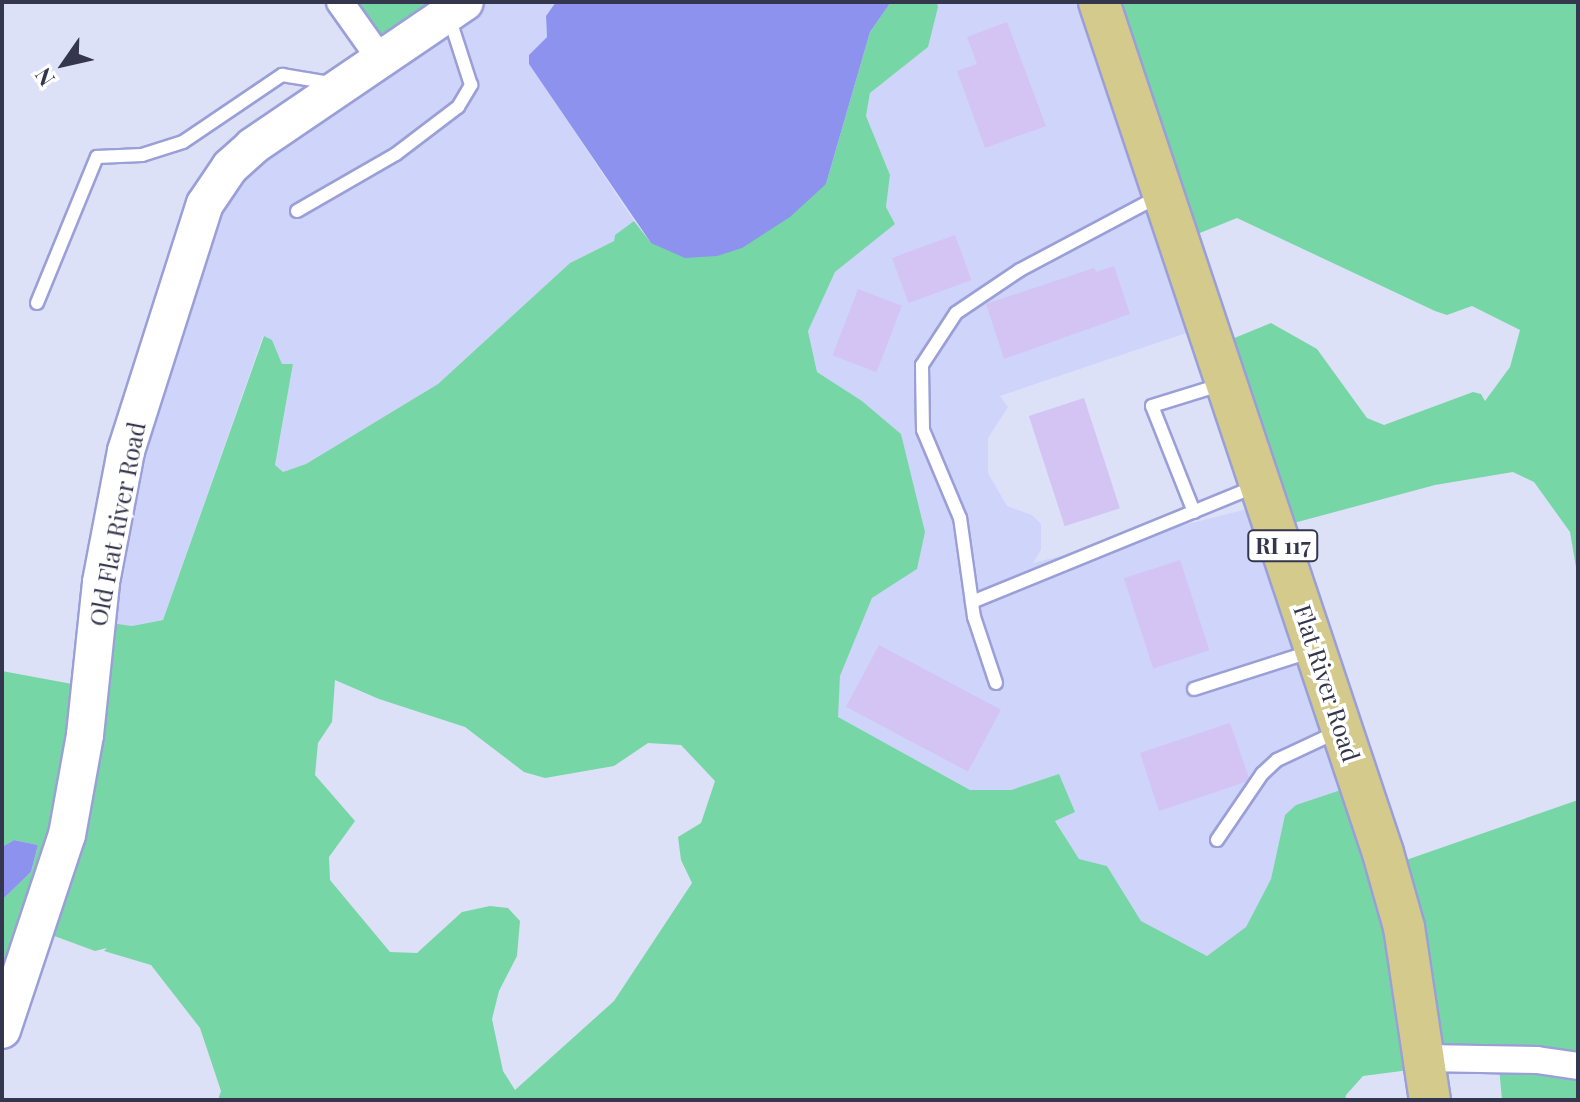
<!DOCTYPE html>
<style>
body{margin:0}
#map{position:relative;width:1580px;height:1102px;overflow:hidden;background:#dde1f8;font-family:"Playfair Display",serif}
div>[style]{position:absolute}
.built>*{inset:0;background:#cfd4fb}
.green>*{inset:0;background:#77d6a5}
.water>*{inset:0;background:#8c92ee}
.building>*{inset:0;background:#d3c4f3;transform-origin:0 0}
.roads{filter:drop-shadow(2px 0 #9aa0d7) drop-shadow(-2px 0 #9aa0d7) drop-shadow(0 2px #9aa0d7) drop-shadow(0 -2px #9aa0d7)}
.lane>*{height:12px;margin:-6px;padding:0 6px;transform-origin:6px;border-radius:6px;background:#fff}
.street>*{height:26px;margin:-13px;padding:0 13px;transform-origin:13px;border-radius:13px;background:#fff}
.secondary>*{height:36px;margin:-18px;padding:0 18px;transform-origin:18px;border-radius:18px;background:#fff}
.primary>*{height:40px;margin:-20px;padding:0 20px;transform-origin:20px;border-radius:20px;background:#d4ca8c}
span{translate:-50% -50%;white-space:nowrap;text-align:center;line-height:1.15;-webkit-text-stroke:7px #fff;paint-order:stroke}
.shield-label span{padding:2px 6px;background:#fff;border:2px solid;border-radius:6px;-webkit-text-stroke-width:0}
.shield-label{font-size:22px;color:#34364d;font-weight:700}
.street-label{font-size:24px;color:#34364d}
.frame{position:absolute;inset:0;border:4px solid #34364d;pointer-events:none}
.north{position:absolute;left:24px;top:24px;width:80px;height:80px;-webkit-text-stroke:6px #fff;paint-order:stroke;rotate:236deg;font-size:22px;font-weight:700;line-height:32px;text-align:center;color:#34364d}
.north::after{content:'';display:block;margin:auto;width:28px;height:36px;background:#34364d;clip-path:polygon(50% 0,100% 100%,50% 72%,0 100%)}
</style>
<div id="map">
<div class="built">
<i style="clip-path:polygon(463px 2px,556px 2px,546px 16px,547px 37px,529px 55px,529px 63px,634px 221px,615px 235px,614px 241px,570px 263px,438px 384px,306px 464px,283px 472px,275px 466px,293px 365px,282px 364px,272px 340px,263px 336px,163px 620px,132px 626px,96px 621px,202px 203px)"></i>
<i style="clip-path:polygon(937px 2px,1095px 2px,1207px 326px,1000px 396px,1008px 407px,988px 438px,988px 473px,1007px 506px,1032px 515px,1041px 524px,1041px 550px,1033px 563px,1267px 504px,1356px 785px,1285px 815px,1271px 879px,1246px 927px,1207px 956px,1141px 921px,1107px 866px,1079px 859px,1055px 820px,1059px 774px,1011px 790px,970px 790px,837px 717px,840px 676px,872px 598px,917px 569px,901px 434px,862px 401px,817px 372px,808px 330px,835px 272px,895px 224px,886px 207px,890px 175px,866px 116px,870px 93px,928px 47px)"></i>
</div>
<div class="green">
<i style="clip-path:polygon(338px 2px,463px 2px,392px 52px)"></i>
<i style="clip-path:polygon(evenodd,891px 2px,937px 2px,938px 7px,928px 47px,870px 93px,866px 116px,890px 175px,886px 207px,895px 224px,835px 272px,808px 331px,817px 372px,862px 401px,901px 434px,925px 532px,917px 569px,872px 598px,840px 676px,838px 717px,970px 790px,1011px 790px,1059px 774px,1075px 812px,1055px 821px,1079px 859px,1107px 866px,1141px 921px,1207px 956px,1246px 927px,1271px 879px,1285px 815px,1296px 805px,1356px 785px,1386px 867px,1578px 800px,1578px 1100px,1502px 1100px,1499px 1067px,1417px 1069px,1363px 1076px,1346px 1095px,1345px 1100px,218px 1100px,221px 1091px,200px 1028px,151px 965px,104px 951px,107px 948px,95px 951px,38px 930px,2px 1026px,2px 900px,31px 872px,38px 845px,14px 840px,2px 847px,2px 671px,83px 686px,96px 621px,132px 626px,163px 620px,264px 336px,272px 340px,282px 364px,293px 364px,275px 465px,283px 472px,306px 464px,438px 384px,570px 263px,614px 241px,615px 235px,634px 221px,651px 243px,826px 184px,870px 32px,891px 2px,335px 680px,379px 699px,465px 727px,524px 772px,545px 778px,614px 766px,648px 743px,681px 745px,715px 781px,701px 823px,678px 837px,681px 860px,692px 883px,614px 1001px,515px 1090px,503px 1071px,492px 1019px,499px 991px,517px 956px,520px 921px,508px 908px,490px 906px,462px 912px,417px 953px,390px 952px,330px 880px,329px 857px,355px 821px,315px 775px,318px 743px,332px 722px,335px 680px)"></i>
<i style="clip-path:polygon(1095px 2px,1578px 2px,1578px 579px,1570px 532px,1534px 482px,1513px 472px,1435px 485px,1279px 527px,1215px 346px,1271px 323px,1317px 349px,1367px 418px,1384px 425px,1473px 392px,1481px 394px,1485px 401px,1510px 367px,1520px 330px,1472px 306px,1447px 315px,1435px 311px,1237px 218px,1180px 241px)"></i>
</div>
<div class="water">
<i style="clip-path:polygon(556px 2px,891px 2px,870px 32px,826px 184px,790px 217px,742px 248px,717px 256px,685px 258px,651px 243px,529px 64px,529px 55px,547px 37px,546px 16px)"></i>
<i style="clip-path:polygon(14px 840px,38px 845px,31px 872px,2px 900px,2px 847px)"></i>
</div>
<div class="building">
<i style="clip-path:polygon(1007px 22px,1046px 126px,985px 148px,957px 71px,977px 64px,967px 37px)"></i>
<i style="left:955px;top:235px;width:48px;height:67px;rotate:70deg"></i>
<i style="clip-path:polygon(1114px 266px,1130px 314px,1004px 359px,986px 304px,1094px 268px,1096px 272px)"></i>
<i style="left:858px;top:289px;width:47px;height:71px;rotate:21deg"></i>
<i style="left:1084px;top:398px;width:116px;height:58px;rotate:72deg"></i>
<i style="left:1180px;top:560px;width:95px;height:59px;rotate:72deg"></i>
<i style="left:879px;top:645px;width:138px;height:70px;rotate:28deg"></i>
<i style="clip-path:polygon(1230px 723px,1249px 778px,1245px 782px,1159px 811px,1140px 753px)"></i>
</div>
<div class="roads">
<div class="lane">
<i style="left:297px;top:211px;width:114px;rotate:-29.9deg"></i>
<i style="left:396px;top:154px;width:78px;rotate:-37.2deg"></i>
<i style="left:458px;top:107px;width:26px;rotate:-59deg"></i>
<i style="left:471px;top:85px;width:71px;rotate:-107.9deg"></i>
<i style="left:37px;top:303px;width:158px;rotate:-67.7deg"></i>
<i style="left:97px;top:157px;width:45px;rotate:-2.5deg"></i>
<i style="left:142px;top:155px;width:43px;rotate:-17.6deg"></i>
<i style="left:183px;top:142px;width:120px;rotate:-34.1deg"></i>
<i style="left:282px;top:75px;width:50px;rotate:9.3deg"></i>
<i style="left:1194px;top:512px;width:114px;rotate:-111.6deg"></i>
<i style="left:1152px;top:406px;width:71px;rotate:-17.2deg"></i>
<i style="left:972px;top:602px;width:307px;rotate:-22.2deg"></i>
<i style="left:996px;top:683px;width:70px;rotate:-108.4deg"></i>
<i style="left:974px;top:617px;width:100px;rotate:-98deg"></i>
<i style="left:960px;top:518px;width:95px;rotate:-112.8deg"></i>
<i style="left:923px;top:430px;width:65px;rotate:-90.9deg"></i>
<i style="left:922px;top:365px;width:62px;rotate:-56.8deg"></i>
<i style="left:956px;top:313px;width:77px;rotate:-33.9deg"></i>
<i style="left:1020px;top:270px;width:157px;rotate:-28deg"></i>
<i style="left:1194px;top:689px;width:121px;rotate:-17.8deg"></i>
<i style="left:1217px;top:840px;width:80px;rotate:-55.7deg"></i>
<i style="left:1262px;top:774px;width:21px;rotate:-43deg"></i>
<i style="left:1277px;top:760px;width:68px;rotate:-25.1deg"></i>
</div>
<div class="street">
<i style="left:340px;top:2px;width:71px;rotate:54.7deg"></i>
<i style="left:1425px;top:1058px;width:112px;rotate:1deg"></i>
<i style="left:1537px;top:1060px;width:41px;rotate:8.3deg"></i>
</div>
<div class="secondary">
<i style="left:2px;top:1030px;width:206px;rotate:-71.6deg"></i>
<i style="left:67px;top:835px;width:102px;rotate:-79.8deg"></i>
<i style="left:85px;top:735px;width:154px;rotate:-84deg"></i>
<i style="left:101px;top:582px;width:133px;rotate:-79.2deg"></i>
<i style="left:126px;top:451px;width:259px;rotate:-72.3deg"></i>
<i style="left:205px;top:204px;width:45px;rotate:-56deg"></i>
<i style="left:230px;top:167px;width:31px;rotate:-42deg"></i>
<i style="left:253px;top:146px;width:256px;rotate:-34.2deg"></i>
</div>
<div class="primary">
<i style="left:1099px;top:2px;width:897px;rotate:71.54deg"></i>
<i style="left:1383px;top:853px;width:77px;rotate:74.2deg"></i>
<i style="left:1404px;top:927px;width:175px;rotate:81.5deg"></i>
</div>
</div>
<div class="shield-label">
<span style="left:1283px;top:546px">RI 117</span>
</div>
<div class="street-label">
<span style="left:117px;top:524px;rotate:-79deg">Old Flat River Road</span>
<span style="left:1327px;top:683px;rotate:72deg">Flat River Road</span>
</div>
<div class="frame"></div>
<div class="north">N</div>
</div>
